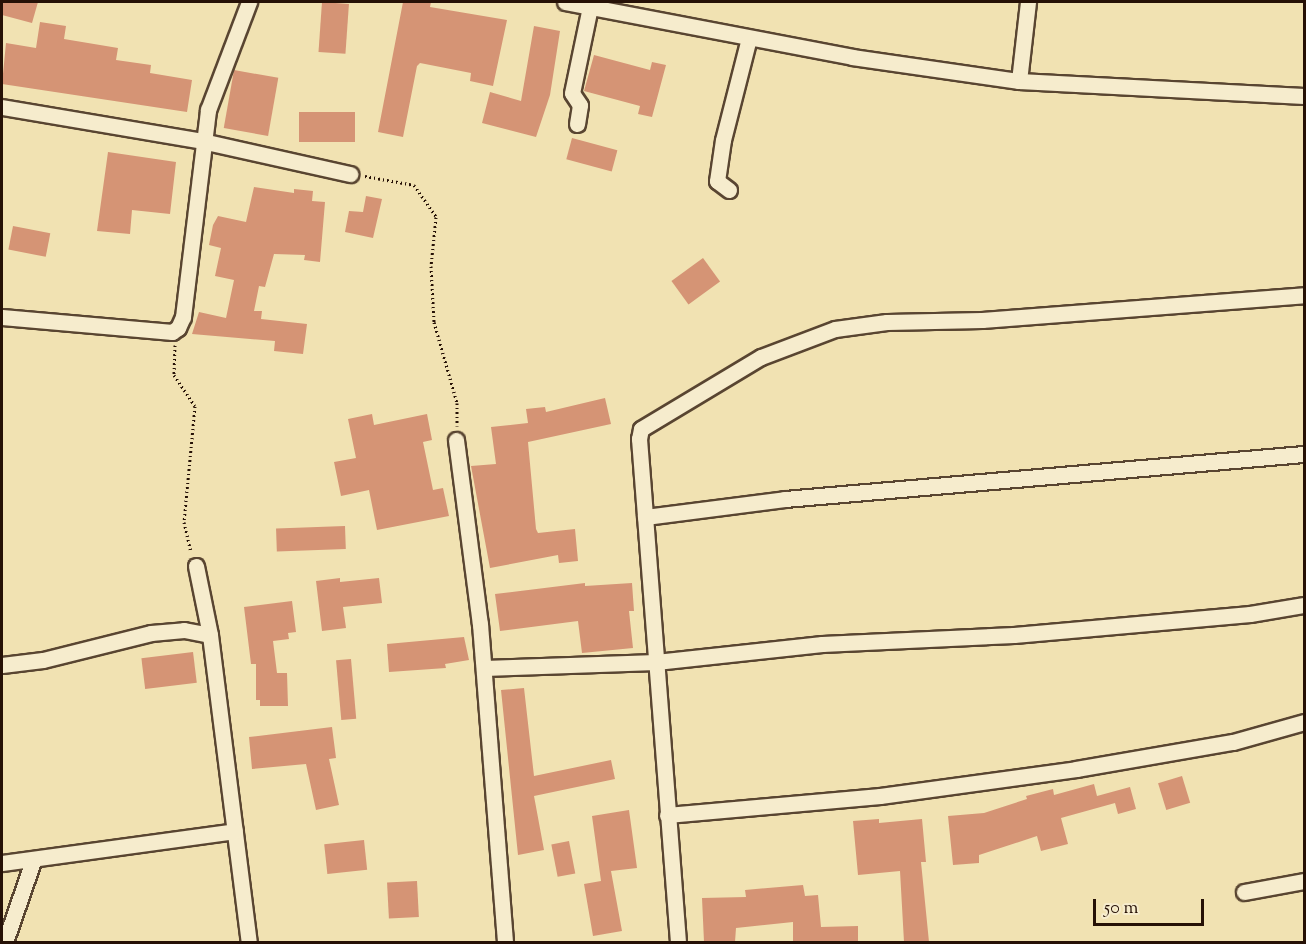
<!DOCTYPE html>
<style>
body{margin:0}
#map{position:relative;width:1306px;height:944px;overflow:hidden;background:#f1e2b2;font-family:"Sorts Mill Goudy",serif}
div>[style]{position:absolute}
.building>*{inset:0;background:#d59475;transform-origin:0 0}
.path>*{height:3px;margin-top:-1.5px;transform-origin:0;background:repeating-linear-gradient(90deg,#261106 0 1.5px,transparent 0 4.5px)}
.roads{filter:drop-shadow(2px 0 #594531) drop-shadow(-2px 0 #594531) drop-shadow(0 2px #594531) drop-shadow(0 -2px #594531)}
.minor>*{height:15px;margin:-7.5px;padding:0 7.5px;transform-origin:7.5px;border-radius:7.5px;background:#f6eccd}
span{translate:-50% -50%;white-space:nowrap;text-align:center;line-height:1.15;-webkit-text-stroke:4.5px #f6eccd;paint-order:stroke}
.frame{position:absolute;inset:0;border:3px solid #261106;pointer-events:none}
.scale{position:absolute;left:1093px;top:899px;width:111px;height:27px;box-sizing:border-box;border:3px solid #261106;border-top:0;padding-left:8px;font-size:18px;line-height:21px;white-space:nowrap;color:#261106;-webkit-text-stroke:4px #f6eccd;paint-order:stroke}
</style>
<div id="map">
<div class="building">
<i style="clip-path:polygon(2px 2px,38px 2px,32px 23px,2px 15px)"></i>
<i style="left:322px;top:2px;width:27px;height:50px;rotate:4deg"></i>
<i style="clip-path:polygon(403px 2px,431px 2px,430px 7px,507px 20px,493px 86px,470px 81px,471px 73px,420px 63px,417px 66px,403px 137px,378px 132px)"></i>
<i style="clip-path:polygon(40px 22px,66px 26px,64px 39px,118px 48px,116px 60px,151px 65px,150px 73px,192px 80px,187px 112px,2px 84px,6px 43px,36px 48px)"></i>
<i style="clip-path:polygon(534px 26px,560px 31px,550px 95px,536px 137px,482px 123px,490px 92px,521px 101px)"></i>
<i style="clip-path:polygon(594px 55px,650px 70px,652px 62px,666px 65px,652px 117px,638px 114px,640px 106px,584px 91px)"></i>
<i style="left:234px;top:70px;width:45px;height:59px;rotate:10deg"></i>
<i style="left:299px;top:112px;width:56px;height:30px"></i>
<i style="left:572px;top:138px;width:47px;height:22px;rotate:15deg"></i>
<i style="clip-path:polygon(108px 152px,176px 162px,170px 214px,132px 210px,130px 234px,97px 231px)"></i>
<i style="clip-path:polygon(254px 187px,294px 193px,294px 189px,313px 191px,312px 201px,325px 202px,320px 262px,304px 260px,305px 255px,274px 254px,265px 287px,259px 286px,254px 311px,262px 311px,261px 319px,307px 324px,303px 354px,274px 351px,275px 341px,192px 334px,199px 312px,226px 318px,234px 280px,215px 276px,221px 248px,209px 245px,213px 225px,218px 216px,246px 222px)"></i>
<i style="clip-path:polygon(366px 196px,382px 199px,373px 238px,345px 232px,349px 211px,363px 212px)"></i>
<i style="left:13px;top:226px;width:38px;height:24px;rotate:11deg"></i>
<i style="left:703px;top:258px;width:29px;height:39px;rotate:54deg"></i>
<i style="clip-path:polygon(605px 398px,611px 424px,528px 442px,536px 529px,538px 533px,575px 529px,578px 561px,559px 563px,558px 555px,490px 568px,471px 466px,496px 464px,491px 427px,528px 423px,526px 409px,545px 407px,546px 412px)"></i>
<i style="clip-path:polygon(372px 414px,374px 425px,427px 414px,432px 440px,423px 442px,433px 490px,443px 488px,449px 516px,377px 530px,369px 490px,341px 496px,334px 462px,356px 458px,348px 419px)"></i>
<i style="left:345px;top:526px;width:23px;height:69px;rotate:88deg"></i>
<i style="clip-path:polygon(340px 578px,340px 582px,379px 578px,382px 603px,343px 607px,346px 628px,322px 631px,316px 581px)"></i>
<i style="clip-path:polygon(585px 583px,585px 586px,632px 583px,634px 611px,629px 611px,633px 648px,582px 653px,578px 621px,500px 631px,495px 594px)"></i>
<i style="clip-path:polygon(292px 601px,296px 632px,288px 633px,289px 639px,273px 641px,277px 673px,287px 673px,288px 706px,260px 706px,260px 700px,256px 700px,256px 664px,251px 664px,244px 607px)"></i>
<i style="clip-path:polygon(464px 637px,469px 660px,445px 664px,446px 668px,389px 672px,387px 644px)"></i>
<i style="left:193px;top:652px;width:31px;height:52px;rotate:83deg"></i>
<i style="left:351px;top:659px;width:60px;height:15px;rotate:85deg"></i>
<i style="clip-path:polygon(524px 688px,534px 776px,611px 760px,615px 779px,534px 796px,544px 850px,518px 855px,501px 690px)"></i>
<i style="clip-path:polygon(332px 727px,336px 758px,329px 759px,339px 805px,316px 810px,306px 764px,252px 769px,249px 737px)"></i>
<i style="left:1182px;top:776px;width:28px;height:25px;rotate:73deg"></i>
<i style="clip-path:polygon(1094px 784px,1097px 796px,1130px 787px,1136px 809px,1118px 814px,1115px 803px,1061px 818px,1068px 844px,1041px 851px,1037px 836px,979px 855px,979px 863px,953px 865px,948px 816px,984px 813px,1027px 799px,1026px 796px,1053px 789px,1054px 795px)"></i>
<i style="clip-path:polygon(629px 810px,637px 868px,611px 871px,622px 931px,593px 936px,584px 884px,601px 881px,592px 816px)"></i>
<i style="clip-path:polygon(879px 819px,879px 823px,922px 819px,926px 862px,921px 862px,929px 942px,904px 942px,900px 871px,858px 875px,853px 821px)"></i>
<i style="left:364px;top:840px;width:30px;height:40px;rotate:84deg"></i>
<i style="left:569px;top:841px;width:33px;height:18px;rotate:79deg"></i>
<i style="left:417px;top:881px;width:36px;height:30px;rotate:87deg"></i>
<i style="clip-path:polygon(803px 885px,805px 896px,818px 895px,821px 927px,858px 926px,858px 942px,793px 942px,793px 922px,736px 928px,735px 942px,704px 942px,702px 898px,746px 897px,745px 890px)"></i>
</div>
<div class="path">
<i style="left:365px;top:176px;width:50px;rotate:10.4deg"></i>
<i style="left:414px;top:185px;width:39px;rotate:55deg"></i>
<i style="left:436px;top:217px;width:49px;rotate:95.8deg"></i>
<i style="left:431px;top:266px;width:56px;rotate:86.9deg"></i>
<i style="left:434px;top:322px;width:84px;rotate:74.1deg"></i>
<i style="left:457px;top:403px;width:23px;rotate:90deg"></i>
<i style="left:175px;top:345px;width:30px;rotate:92deg"></i>
<i style="left:174px;top:375px;width:37px;rotate:56deg"></i>
<i style="left:195px;top:406px;width:117px;rotate:95.4deg"></i>
<i style="left:184px;top:522px;width:31px;rotate:77deg"></i>
</div>
<div class="roads">
<div class="minor">
<i style="left:565px;top:2px;width:292px;rotate:10.8deg"></i>
<i style="left:852px;top:57px;width:169px;rotate:8.2deg"></i>
<i style="left:1019px;top:81px;width:285px;rotate:3deg"></i>
<i style="left:1019px;top:81px;width:80px;rotate:-83.5deg"></i>
<i style="left:2px;top:107px;width:203px;rotate:9.6deg"></i>
<i style="left:202px;top:141px;width:152px;rotate:12.6deg"></i>
<i style="left:577px;top:124px;width:19px;rotate:-81deg"></i>
<i style="left:580px;top:105px;width:14px;rotate:-124deg"></i>
<i style="left:572px;top:93px;width:88px;rotate:-78.2deg"></i>
<i style="left:729px;top:190px;width:15px;rotate:-143deg"></i>
<i style="left:717px;top:181px;width:41px;rotate:-81.7deg"></i>
<i style="left:723px;top:140px;width:105px;rotate:-75.7deg"></i>
<i style="left:2px;top:317px;width:171px;rotate:5deg"></i>
<i style="left:172px;top:332px;width:7px;rotate:-34deg"></i>
<i style="left:178px;top:328px;width:12px;rotate:-66deg"></i>
<i style="left:183px;top:317px;width:209px;rotate:-83.1deg"></i>
<i style="left:208px;top:110px;width:116px;rotate:-69.2deg"></i>
<i style="left:456px;top:440px;width:186px;rotate:82.6deg"></i>
<i style="left:480px;top:624px;width:319px;rotate:85.5deg"></i>
<i style="left:645px;top:517px;width:141px;rotate:-7.3deg"></i>
<i style="left:785px;top:499px;width:521px;rotate:-4.96deg"></i>
<i style="left:196px;top:566px;width:70px;rotate:78.5deg"></i>
<i style="left:210px;top:635px;width:309px;rotate:82.8deg"></i>
<i style="left:2px;top:665px;width:41px;rotate:-7deg"></i>
<i style="left:43px;top:660px;width:111px;rotate:-14deg"></i>
<i style="left:151px;top:633px;width:33px;rotate:-5deg"></i>
<i style="left:184px;top:630px;width:26px;rotate:11deg"></i>
<i style="left:484px;top:668px;width:172px;rotate:-2deg"></i>
<i style="left:656px;top:662px;width:167px;rotate:-6.2deg"></i>
<i style="left:822px;top:644px;width:192px;rotate:-2.7deg"></i>
<i style="left:1014px;top:635px;width:237px;rotate:-5.1deg"></i>
<i style="left:1250px;top:614px;width:55px;rotate:-9.5deg"></i>
<i style="left:667px;top:815px;width:214px;rotate:-5.1deg"></i>
<i style="left:880px;top:796px;width:198px;rotate:-7.8deg"></i>
<i style="left:1076px;top:769px;width:159px;rotate:-9.8deg"></i>
<i style="left:1233px;top:742px;width:74px;rotate:-15.7deg"></i>
<i style="left:2px;top:863px;width:235px;rotate:-7.8deg"></i>
<i style="left:1244px;top:892px;width:61px;rotate:-10.4deg"></i>
<i style="left:5px;top:942px;width:86px;rotate:-70.9deg"></i>
<i style="left:678px;top:942px;width:505px;rotate:-94.43deg"></i>
<i style="left:639px;top:439px;width:10px;rotate:-79deg"></i>
<i style="left:641px;top:429px;width:140px;rotate:-31deg"></i>
<i style="left:761px;top:357px;width:79px;rotate:-20.7deg"></i>
<i style="left:835px;top:329px;width:52px;rotate:-7.7deg"></i>
<i style="left:887px;top:322px;width:95px;rotate:-1.2deg"></i>
<i style="left:982px;top:320px;width:323px;rotate:-4.4deg"></i>
</div>
</div>
<div class="frame"></div>
<div class="scale">50 m</div>
</div>
